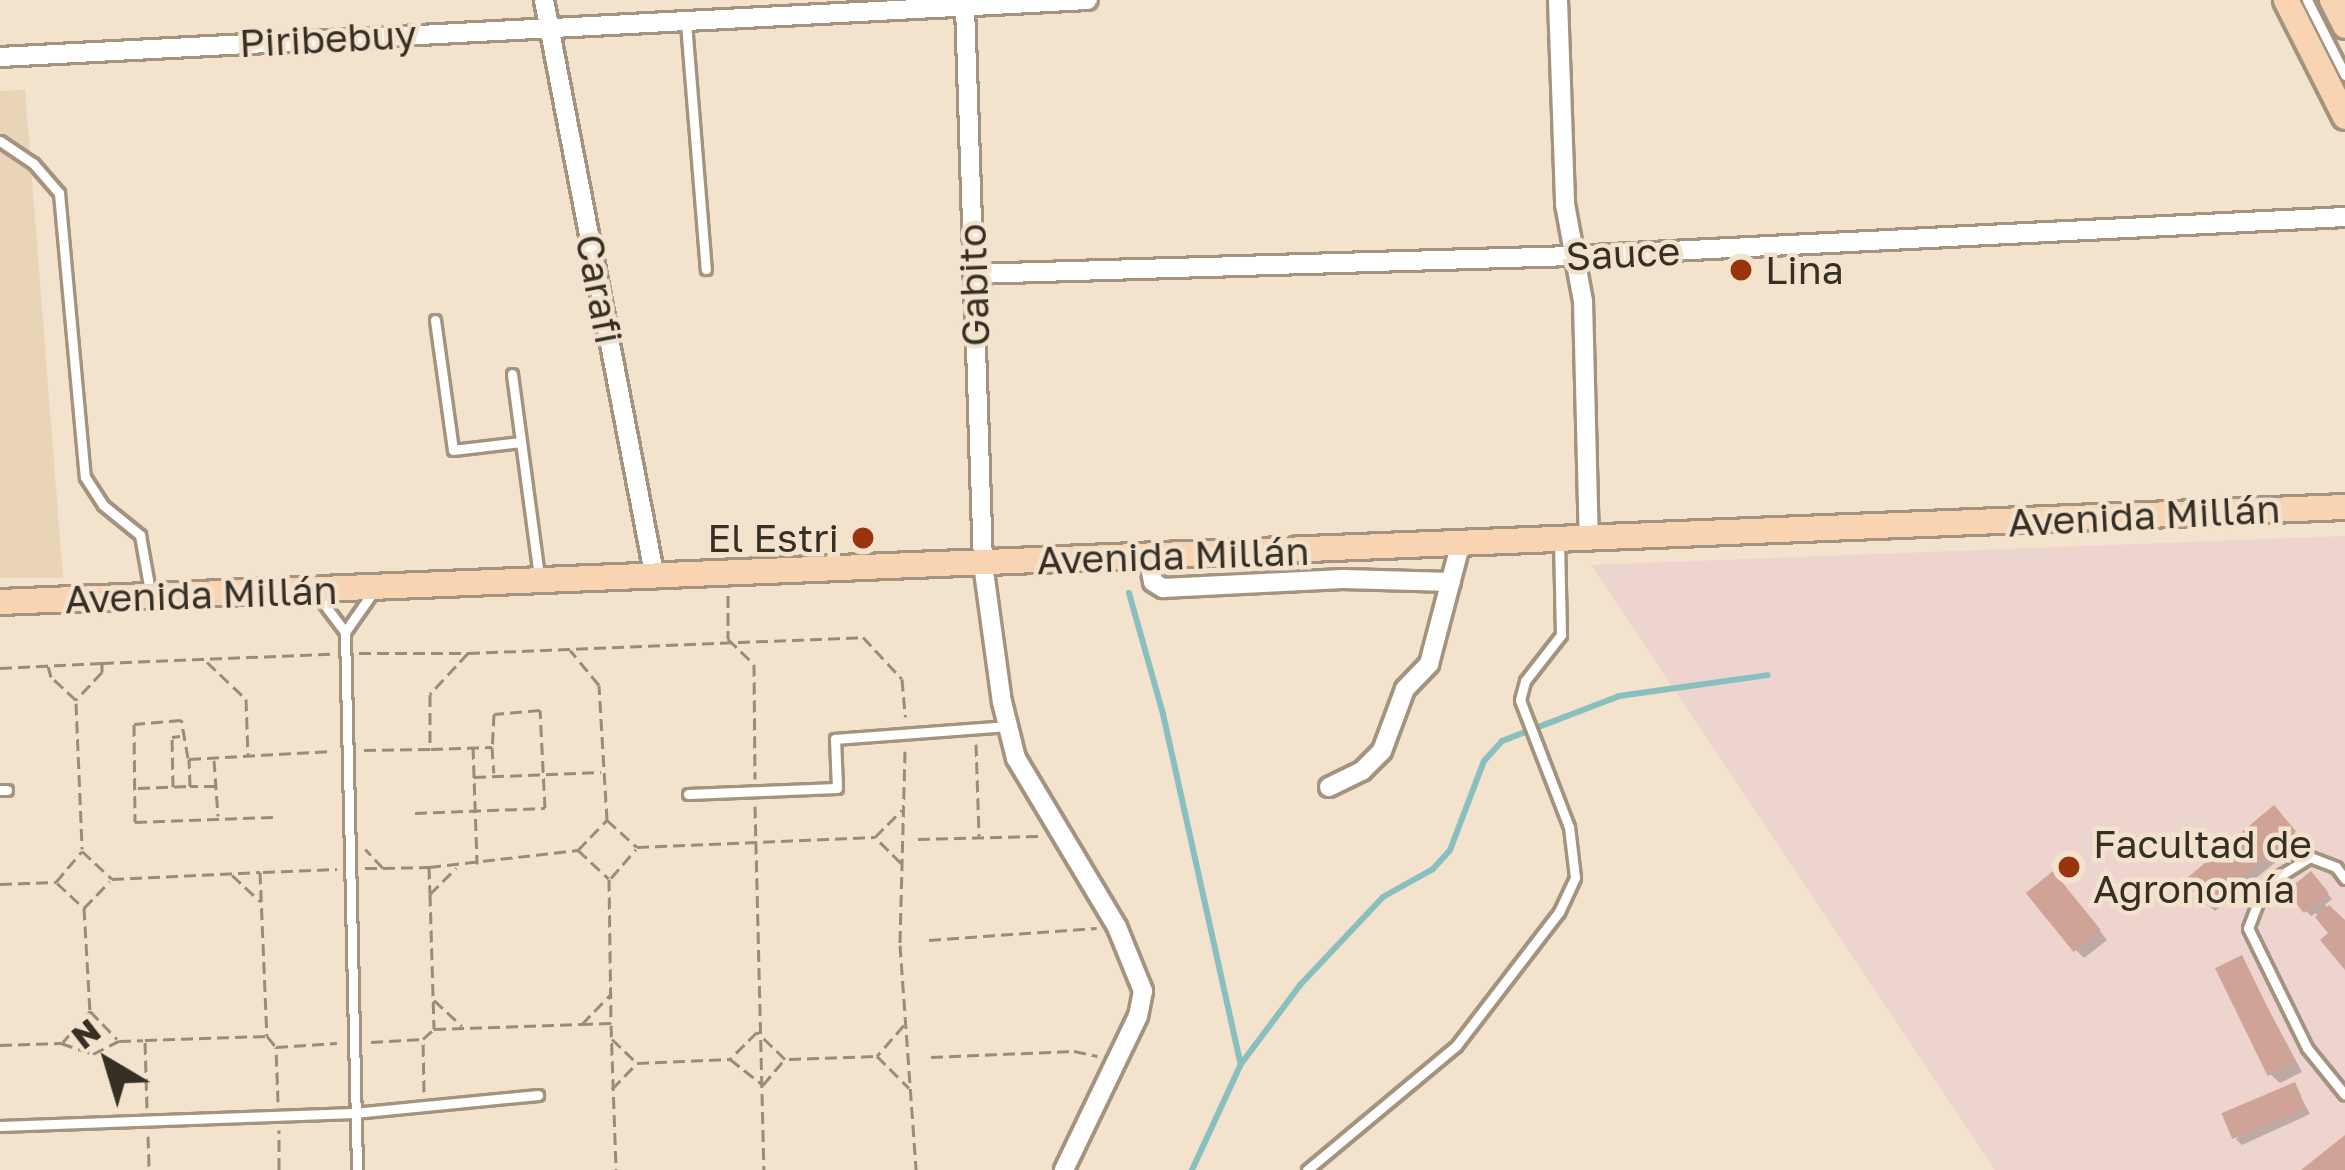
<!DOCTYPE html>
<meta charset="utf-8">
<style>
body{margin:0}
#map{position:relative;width:2345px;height:1170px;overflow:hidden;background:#f3e2cc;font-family:"Golos Text",sans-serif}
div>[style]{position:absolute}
.built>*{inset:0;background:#ead4b8}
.education>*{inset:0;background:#eed4ce}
.shadow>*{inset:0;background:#0003}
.stream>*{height:6px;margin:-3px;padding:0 3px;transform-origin:3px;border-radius:3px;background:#89bfbf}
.building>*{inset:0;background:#cfa395;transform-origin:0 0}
.path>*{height:3px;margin-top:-1.5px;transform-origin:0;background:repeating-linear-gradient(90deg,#988c7c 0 12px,transparent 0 18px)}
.roads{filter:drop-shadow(3px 0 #a3937f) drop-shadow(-3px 0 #a3937f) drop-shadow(0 3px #a3937f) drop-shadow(0 -3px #a3937f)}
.lane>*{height:9px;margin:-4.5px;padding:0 4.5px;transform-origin:4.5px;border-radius:4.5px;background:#fff}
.street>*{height:18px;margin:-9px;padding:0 9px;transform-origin:9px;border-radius:9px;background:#fff}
.secondary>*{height:24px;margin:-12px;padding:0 12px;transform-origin:12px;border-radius:12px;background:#f8d4b3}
.dots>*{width:33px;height:33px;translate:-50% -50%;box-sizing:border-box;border:6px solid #f3e2cc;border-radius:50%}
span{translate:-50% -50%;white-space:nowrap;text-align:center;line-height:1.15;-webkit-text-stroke:9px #f3e2cc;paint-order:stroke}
.street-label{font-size:39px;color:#352f26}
.poi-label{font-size:39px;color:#352f26}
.left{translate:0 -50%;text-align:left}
.right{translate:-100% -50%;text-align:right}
.north{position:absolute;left:48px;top:1002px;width:120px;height:120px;-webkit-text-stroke:9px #f3e2cc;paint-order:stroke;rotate:322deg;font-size:33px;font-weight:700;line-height:48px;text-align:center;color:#352f26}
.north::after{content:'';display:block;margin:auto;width:42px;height:54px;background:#352f26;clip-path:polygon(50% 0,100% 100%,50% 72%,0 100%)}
</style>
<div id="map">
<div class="built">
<i style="clip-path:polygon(25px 90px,63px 578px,0 578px,0 91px)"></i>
</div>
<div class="education">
<i style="clip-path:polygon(2345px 536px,2345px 1170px,1995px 1170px,1591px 565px)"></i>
</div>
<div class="shadow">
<i style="clip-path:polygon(2283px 818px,2302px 841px,2215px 911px,2206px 903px)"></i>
<i style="clip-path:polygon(2316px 880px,2332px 899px,2325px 905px,2345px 924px,2345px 965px,2333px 934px,2316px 913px,2311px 916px,2306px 911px)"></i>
<i style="clip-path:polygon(2062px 884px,2107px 940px,2084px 958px,2076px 950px)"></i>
<i style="clip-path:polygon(2241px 958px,2302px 1072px,2280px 1083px,2271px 1075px)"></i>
<i style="clip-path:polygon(2294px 1086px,2310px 1114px,2242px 1145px,2236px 1139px)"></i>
</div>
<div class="stream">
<i style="left:1129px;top:593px;width:126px;rotate:74.3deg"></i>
<i style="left:1163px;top:714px;width:356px;rotate:77.5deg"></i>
<i style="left:1192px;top:1170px;width:117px;rotate:-65.2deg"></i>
<i style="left:1241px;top:1064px;width:99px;rotate:-53.2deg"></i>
<i style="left:1300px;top:985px;width:121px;rotate:-46.7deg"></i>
<i style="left:1383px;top:897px;width:57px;rotate:-29.2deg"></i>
<i style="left:1433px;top:869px;width:25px;rotate:-48deg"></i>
<i style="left:1450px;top:850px;width:95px;rotate:-69.1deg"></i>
<i style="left:1484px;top:761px;width:27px;rotate:-48deg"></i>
<i style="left:1502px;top:741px;width:125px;rotate:-21deg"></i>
<i style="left:1619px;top:696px;width:150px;rotate:-8deg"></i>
</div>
<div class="building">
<i style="left:2274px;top:805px;width:34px;height:117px;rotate:50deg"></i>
<i style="left:2053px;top:871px;width:76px;height:35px;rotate:51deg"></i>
<i style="left:2311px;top:871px;width:28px;height:32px;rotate:51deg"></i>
<i style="clip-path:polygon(2329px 905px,2345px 920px,2345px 970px,2320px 940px,2328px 933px,2315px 917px)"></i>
<i style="left:2242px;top:955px;width:120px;height:30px;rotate:64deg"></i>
<i style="left:2295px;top:1082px;width:28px;height:80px;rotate:67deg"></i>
<i style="clip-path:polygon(2345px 1135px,2345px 1170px,2301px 1170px)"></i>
</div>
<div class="path">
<i style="left:728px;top:595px;width:44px;rotate:90deg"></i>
<i style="left:728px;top:639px;width:36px;rotate:44deg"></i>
<i style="left:754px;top:664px;width:115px;rotate:89.5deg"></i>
<i style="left:359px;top:653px;width:109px"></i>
<i style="left:468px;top:653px;width:56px;rotate:132.8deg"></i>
<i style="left:430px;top:694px;width:55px;rotate:90deg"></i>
<i style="left:430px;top:749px;width:70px;rotate:179.2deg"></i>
<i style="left:468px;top:653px;width:395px;rotate:-2.3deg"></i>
<i style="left:863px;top:637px;width:57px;rotate:47.1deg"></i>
<i style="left:902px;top:679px;width:38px;rotate:85deg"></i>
<i style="left:207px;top:662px;width:54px;rotate:43.5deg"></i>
<i style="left:246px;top:699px;width:56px;rotate:88deg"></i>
<i style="left:102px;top:663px;width:229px;rotate:-2.3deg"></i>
<i style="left:0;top:668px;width:102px;rotate:-2.8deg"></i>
<i style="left:102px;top:663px;width:9px;rotate:90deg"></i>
<i style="left:102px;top:672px;width:38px;rotate:133deg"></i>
<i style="left:76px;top:700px;width:34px;rotate:-137deg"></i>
<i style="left:51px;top:677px;width:11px;rotate:-105deg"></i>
<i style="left:76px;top:703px;width:146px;rotate:87.6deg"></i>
<i style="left:976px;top:744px;width:92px;rotate:88.1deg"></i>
<i style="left:473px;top:747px;width:117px;rotate:88deg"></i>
<i style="left:431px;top:749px;width:61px;rotate:-1.9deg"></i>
<i style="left:492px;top:747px;width:26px;rotate:86deg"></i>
<i style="left:905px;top:751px;width:194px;rotate:91.5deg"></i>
<i style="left:900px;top:945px;width:226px;rotate:85.9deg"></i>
<i style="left:188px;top:758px;width:39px;rotate:-100deg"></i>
<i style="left:181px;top:720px;width:47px;rotate:175.1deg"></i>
<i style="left:134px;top:724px;width:98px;rotate:89.4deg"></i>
<i style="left:135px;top:822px;width:138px;rotate:-2.1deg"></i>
<i style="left:214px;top:760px;width:56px;rotate:85.9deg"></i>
<i style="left:474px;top:777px;width:127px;rotate:-2.3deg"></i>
<i style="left:216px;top:786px;width:26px;rotate:180deg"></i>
<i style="left:190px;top:786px;width:27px;rotate:-92deg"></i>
<i style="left:189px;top:759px;width:144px;rotate:-3.2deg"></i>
<i style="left:173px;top:787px;width:50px;rotate:-91.1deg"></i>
<i style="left:172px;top:737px;width:8px;rotate:-7deg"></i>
<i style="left:138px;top:788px;width:51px;rotate:-2.2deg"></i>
<i style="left:755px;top:806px;width:364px;rotate:88.6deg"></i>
<i style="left:415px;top:813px;width:130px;rotate:-2.2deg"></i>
<i style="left:545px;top:808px;width:98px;rotate:-92.9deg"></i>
<i style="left:540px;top:710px;width:46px;rotate:175deg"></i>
<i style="left:494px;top:714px;width:33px;rotate:93deg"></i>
<i style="left:607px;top:820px;width:40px;rotate:42deg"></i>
<i style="left:637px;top:847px;width:238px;rotate:-2.4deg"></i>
<i style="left:918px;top:839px;width:124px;rotate:-1.4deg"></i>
<i style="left:578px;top:850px;width:42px;rotate:43.1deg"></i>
<i style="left:609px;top:879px;width:144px;rotate:89.2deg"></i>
<i style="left:611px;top:1023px;width:29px;rotate:178deg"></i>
<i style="left:582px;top:1024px;width:42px;rotate:-46deg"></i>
<i style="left:901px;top:863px;width:37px;rotate:-135deg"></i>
<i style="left:875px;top:837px;width:38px;rotate:-45deg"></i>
<i style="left:429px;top:867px;width:150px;rotate:-6.5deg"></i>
<i style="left:578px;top:850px;width:42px;rotate:-46deg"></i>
<i style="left:607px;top:820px;width:135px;rotate:-93.4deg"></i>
<i style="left:599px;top:685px;width:45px;rotate:-129.6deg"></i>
<i style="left:365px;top:868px;width:18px"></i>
<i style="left:383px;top:868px;width:26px;rotate:-133deg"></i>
<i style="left:383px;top:868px;width:46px;rotate:-1.2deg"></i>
<i style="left:429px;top:867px;width:27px;rotate:88deg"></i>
<i style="left:430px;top:894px;width:37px;rotate:-45deg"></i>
<i style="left:263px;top:872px;width:74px;rotate:-2.3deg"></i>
<i style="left:232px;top:875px;width:38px;rotate:43deg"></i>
<i style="left:611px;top:878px;width:38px;rotate:-49deg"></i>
<i style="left:57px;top:883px;width:37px;rotate:43deg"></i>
<i style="left:84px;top:908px;width:37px;rotate:-46deg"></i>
<i style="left:0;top:884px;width:56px;rotate:-2deg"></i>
<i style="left:56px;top:882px;width:40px;rotate:-50deg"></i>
<i style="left:82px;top:851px;width:41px;rotate:43deg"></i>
<i style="left:112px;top:879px;width:148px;rotate:-2.7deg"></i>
<i style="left:260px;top:872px;width:164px;rotate:87.6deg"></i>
<i style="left:430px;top:894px;width:135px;rotate:88.3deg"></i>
<i style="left:434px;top:1029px;width:148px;rotate:-1.9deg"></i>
<i style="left:84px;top:908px;width:103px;rotate:86.7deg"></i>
<i style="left:929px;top:940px;width:168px;rotate:-4.1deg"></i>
<i style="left:434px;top:1000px;width:38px;rotate:43deg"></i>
<i style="left:611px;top:1025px;width:145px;rotate:88deg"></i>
<i style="left:904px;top:1025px;width:41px;rotate:131.1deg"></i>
<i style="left:877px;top:1056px;width:45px;rotate:45deg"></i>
<i style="left:612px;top:1039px;width:33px;rotate:44deg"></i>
<i style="left:63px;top:1042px;width:41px;rotate:-48.9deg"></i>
<i style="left:90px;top:1011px;width:39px;rotate:46deg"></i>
<i style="left:371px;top:1042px;width:52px;rotate:-3.3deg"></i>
<i style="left:0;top:1045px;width:61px;rotate:-1.9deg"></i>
<i style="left:61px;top:1043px;width:34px;rotate:19deg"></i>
<i style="left:93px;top:1054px;width:29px;rotate:-27deg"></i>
<i style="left:119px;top:1041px;width:24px;rotate:-2deg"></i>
<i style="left:931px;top:1057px;width:143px;rotate:-2.4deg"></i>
<i style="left:1074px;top:1051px;width:24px;rotate:12deg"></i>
<i style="left:789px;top:1059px;width:88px;rotate:-2deg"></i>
<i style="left:612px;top:1089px;width:36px;rotate:-46deg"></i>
<i style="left:637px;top:1063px;width:93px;rotate:-2.5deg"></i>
<i style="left:730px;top:1059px;width:42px;rotate:38.2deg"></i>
<i style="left:763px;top:1085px;width:34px;rotate:-50deg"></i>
<i style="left:785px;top:1059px;width:39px;rotate:-136deg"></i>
<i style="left:757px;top:1032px;width:38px;rotate:135deg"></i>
<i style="left:424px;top:1092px;width:53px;rotate:-91.1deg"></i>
<i style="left:423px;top:1039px;width:15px;rotate:-42deg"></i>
<i style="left:278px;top:1102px;width:55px;rotate:-92.1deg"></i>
<i style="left:276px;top:1047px;width:61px;rotate:-3.8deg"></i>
<i style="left:147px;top:1108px;width:68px;rotate:-91.7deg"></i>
<i style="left:145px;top:1040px;width:122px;rotate:-1.9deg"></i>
<i style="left:267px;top:1036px;width:14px;rotate:51deg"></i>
<i style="left:148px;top:1136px;width:34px;rotate:88deg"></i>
<i style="left:279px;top:1170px;width:40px;rotate:-90deg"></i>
</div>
<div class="roads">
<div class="lane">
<i style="left:2307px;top:0;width:84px;rotate:63.1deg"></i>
<i style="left:686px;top:23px;width:247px;rotate:85.4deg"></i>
<i style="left:0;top:141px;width:40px;rotate:34deg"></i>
<i style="left:33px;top:163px;width:40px;rotate:49deg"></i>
<i style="left:59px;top:193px;width:285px;rotate:84.8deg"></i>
<i style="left:85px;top:477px;width:33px;rotate:57deg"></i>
<i style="left:103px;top:505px;width:48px;rotate:39deg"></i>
<i style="left:140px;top:535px;width:57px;rotate:79.9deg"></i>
<i style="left:435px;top:320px;width:131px;rotate:82.1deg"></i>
<i style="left:453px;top:450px;width:68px;rotate:-6.7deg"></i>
<i style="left:512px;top:374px;width:205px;rotate:82.4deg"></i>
<i style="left:315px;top:592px;width:50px;rotate:53.1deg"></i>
<i style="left:345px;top:632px;width:538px;rotate:88.72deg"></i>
<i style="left:345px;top:632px;width:49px;rotate:-55deg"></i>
<i style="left:0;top:790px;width:7px"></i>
<i style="left:688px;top:794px;width:149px;rotate:-2.3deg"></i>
<i style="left:837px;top:788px;width:49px;rotate:-92.3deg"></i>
<i style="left:835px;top:739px;width:173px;rotate:-4.3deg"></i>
<i style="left:2345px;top:879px;width:15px;rotate:-127deg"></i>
<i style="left:2336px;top:867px;width:28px;rotate:-159deg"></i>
<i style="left:2310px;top:857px;width:38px;rotate:148deg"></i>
<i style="left:2278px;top:877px;width:27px;rotate:132deg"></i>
<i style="left:2260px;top:897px;width:33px;rotate:111deg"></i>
<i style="left:2248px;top:928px;width:134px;rotate:63.8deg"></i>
<i style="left:2307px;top:1048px;width:60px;rotate:51deg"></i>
<i style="left:0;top:1126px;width:354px;rotate:-2.1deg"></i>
<i style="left:354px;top:1113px;width:185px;rotate:-5.6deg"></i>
<i style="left:1307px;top:1170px;width:194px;rotate:-39.8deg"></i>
<i style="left:1456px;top:1046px;width:169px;rotate:-52.5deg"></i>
<i style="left:1559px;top:912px;width:38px;rotate:-65deg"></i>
<i style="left:1575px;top:877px;width:50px;rotate:-96.8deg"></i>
<i style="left:1569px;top:827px;width:136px;rotate:-111.1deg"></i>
<i style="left:1520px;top:700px;width:20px;rotate:-75deg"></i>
<i style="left:1525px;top:681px;width:58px;rotate:-52deg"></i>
<i style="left:1561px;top:635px;width:93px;rotate:-91.2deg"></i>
</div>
<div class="street">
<i style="left:544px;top:0;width:589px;rotate:79.13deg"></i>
<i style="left:1558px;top:0;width:204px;rotate:88deg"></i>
<i style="left:1565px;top:204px;width:99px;rotate:79.5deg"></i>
<i style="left:1583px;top:301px;width:240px;rotate:88.6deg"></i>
<i style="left:965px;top:6px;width:558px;rotate:88.15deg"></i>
<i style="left:983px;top:564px;width:139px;rotate:82.2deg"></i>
<i style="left:1002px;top:702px;width:58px;rotate:76deg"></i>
<i style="left:1016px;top:758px;width:197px;rotate:59.1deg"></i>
<i style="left:1117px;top:927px;width:69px;rotate:67.9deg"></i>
<i style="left:1143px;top:991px;width:25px;rotate:101deg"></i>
<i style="left:1138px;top:1016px;width:171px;rotate:115.7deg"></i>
<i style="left:0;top:57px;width:1089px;rotate:-3deg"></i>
<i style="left:973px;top:274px;width:599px;rotate:-1.72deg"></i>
<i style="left:1572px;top:256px;width:774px;rotate:-2.89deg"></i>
<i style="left:1148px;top:556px;width:26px;rotate:79deg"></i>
<i style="left:1153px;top:582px;width:12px;rotate:31deg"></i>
<i style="left:1163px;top:588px;width:180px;rotate:-2.9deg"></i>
<i style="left:1343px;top:579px;width:108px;rotate:1.6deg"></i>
<i style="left:1329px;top:787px;width:37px;rotate:-26deg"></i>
<i style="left:1362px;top:771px;width:28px;rotate:-45deg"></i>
<i style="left:1382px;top:751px;width:66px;rotate:-69.6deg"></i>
<i style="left:1405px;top:689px;width:35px;rotate:-46deg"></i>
<i style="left:1429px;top:664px;width:122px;rotate:-75.3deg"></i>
</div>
<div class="secondary">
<i style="left:2286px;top:0;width:131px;rotate:63.2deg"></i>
<i style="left:2332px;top:0;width:29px;rotate:63deg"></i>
<i style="left:0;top:602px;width:2347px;rotate:-2.32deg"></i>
</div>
</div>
<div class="dots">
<i style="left:1741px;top:270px;background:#9a340e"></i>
<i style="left:863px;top:538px;background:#9a340e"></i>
<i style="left:2069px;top:867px;background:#9a340e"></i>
</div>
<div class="street-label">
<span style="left:328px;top:39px;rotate:-3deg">Piribebuy</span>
<span style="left:1623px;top:254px;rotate:-3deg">Sauce</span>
<span style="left:974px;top:285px;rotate:-92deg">Gabito</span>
<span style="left:599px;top:289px;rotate:79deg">Carafi</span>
<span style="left:2144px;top:516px;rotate:-3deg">Avenida Millán</span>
<span style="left:1173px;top:556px;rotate:-2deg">Avenida Millán</span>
<span style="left:201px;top:595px;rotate:-2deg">Avenida Millán</span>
</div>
<div class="poi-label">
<span class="left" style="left:1765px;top:270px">Lina</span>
<span class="right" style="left:839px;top:538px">El Estri</span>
<span class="left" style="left:2093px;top:867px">Facultad de<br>Agronomía</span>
</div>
<div class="north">N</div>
</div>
